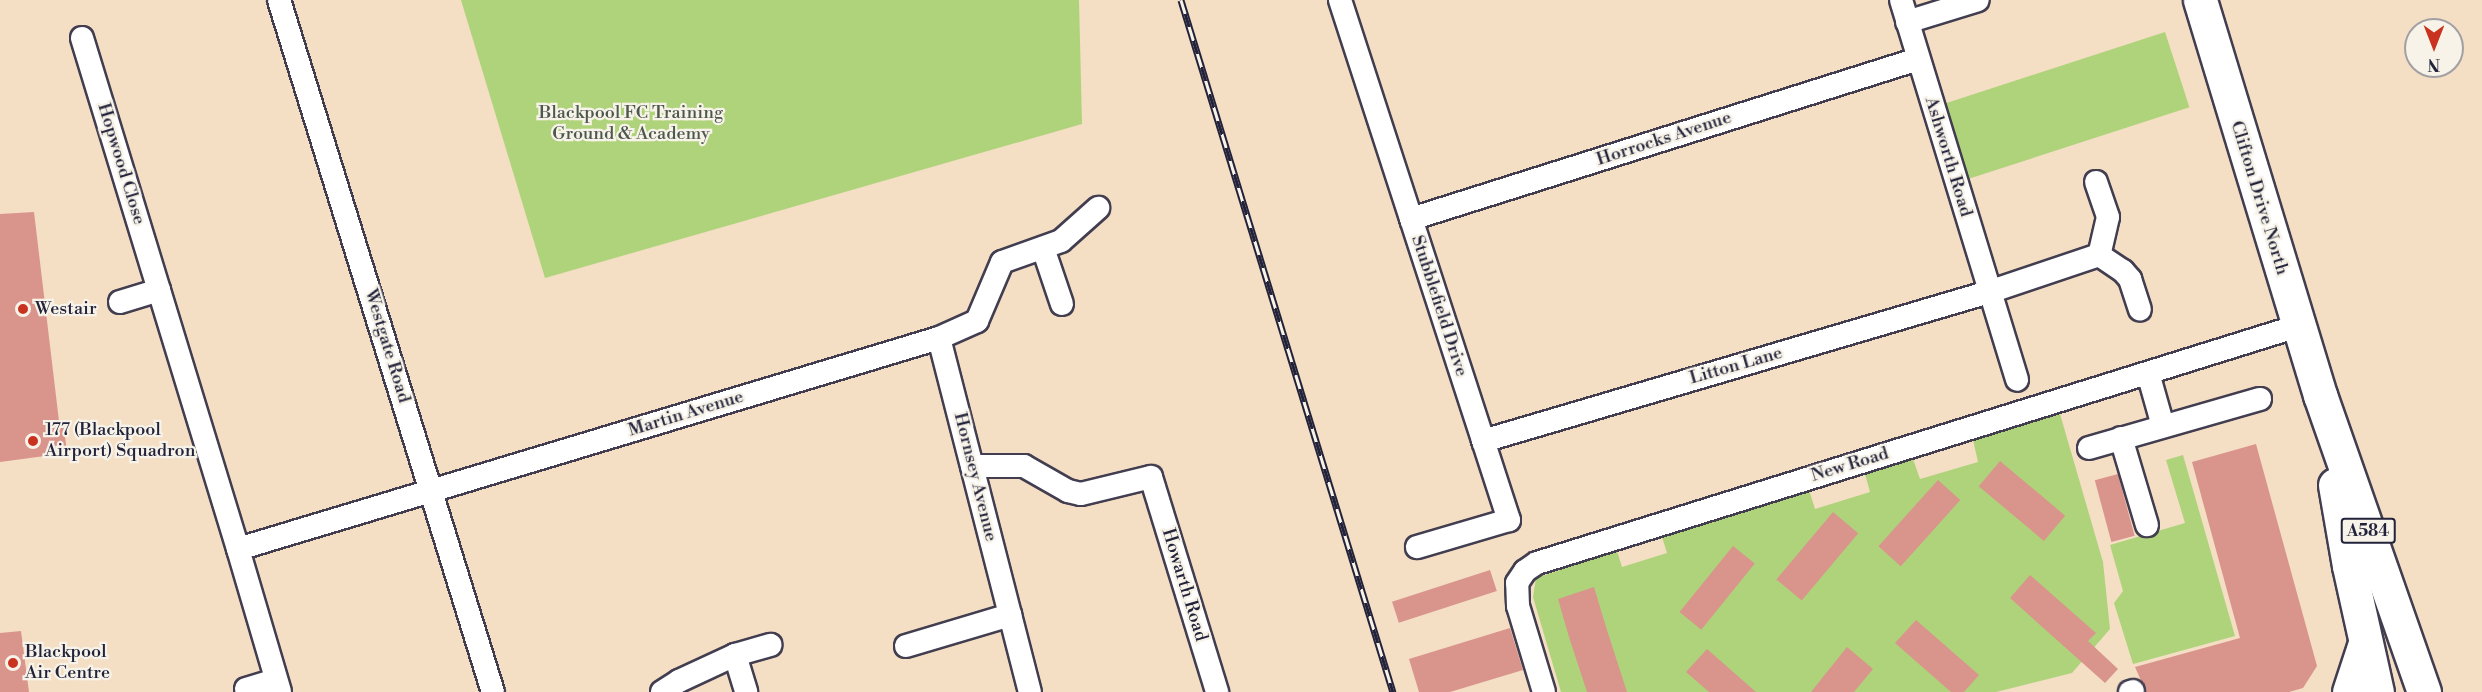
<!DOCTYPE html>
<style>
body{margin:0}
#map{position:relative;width:2482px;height:692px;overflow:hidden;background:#f4dec4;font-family:"Libre Bodoni",serif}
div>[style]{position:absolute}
.green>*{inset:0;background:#afd37b;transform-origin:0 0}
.building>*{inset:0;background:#d9948c;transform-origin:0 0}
.roads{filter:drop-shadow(2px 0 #423e50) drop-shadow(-2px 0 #423e50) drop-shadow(0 2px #423e50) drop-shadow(0 -2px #423e50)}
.street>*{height:22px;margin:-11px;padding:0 11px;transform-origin:11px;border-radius:11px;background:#fff}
.primary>*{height:33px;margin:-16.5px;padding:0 16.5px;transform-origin:16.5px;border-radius:16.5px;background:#fff}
.rail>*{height:7px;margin-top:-3.5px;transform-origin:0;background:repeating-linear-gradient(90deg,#f7f3e8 0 14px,#22223b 0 28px);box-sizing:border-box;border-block:2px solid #22223b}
.dots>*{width:16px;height:16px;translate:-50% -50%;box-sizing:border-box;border:3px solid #f7f3e8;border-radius:50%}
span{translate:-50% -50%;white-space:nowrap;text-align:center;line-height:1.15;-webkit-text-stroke:4.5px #f7f3e8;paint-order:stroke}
.shield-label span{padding:2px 4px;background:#f7f3e8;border:2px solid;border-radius:4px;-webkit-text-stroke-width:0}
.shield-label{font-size:16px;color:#22223b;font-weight:700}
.park-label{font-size:18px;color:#4c574e}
.street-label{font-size:18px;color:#22223b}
.poi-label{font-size:18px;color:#22223b}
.left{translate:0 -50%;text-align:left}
.north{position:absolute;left:2404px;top:18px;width:60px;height:60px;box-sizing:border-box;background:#f7f3e8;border:2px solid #a29fa3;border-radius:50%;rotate:180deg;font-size:16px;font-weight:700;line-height:24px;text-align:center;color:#22223b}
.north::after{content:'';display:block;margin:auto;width:21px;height:27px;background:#c8321e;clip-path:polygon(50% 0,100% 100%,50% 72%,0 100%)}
</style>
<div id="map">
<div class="green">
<i style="clip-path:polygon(461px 0,1079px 0,1082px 124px,545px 278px)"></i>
<i style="left:2165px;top:32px;width:79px;height:245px;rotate:72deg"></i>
<i style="clip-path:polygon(2060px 414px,2103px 562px,2110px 629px,2072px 673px,1996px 692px,1561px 692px,1533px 597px,1536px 578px,1617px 551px,1622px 567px,1667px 553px,1662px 537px,1809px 490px,1815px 509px,1870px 492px,1865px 474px,1913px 459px,1920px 479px,1978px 462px,1973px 440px)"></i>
<i style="clip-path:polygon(2183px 455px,2235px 636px,2133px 664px,2114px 603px,2123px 591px,2110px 545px,2185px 523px,2166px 460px)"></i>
</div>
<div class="building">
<i style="clip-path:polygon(34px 212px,59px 421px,63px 420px,67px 453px,0 462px,0 214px)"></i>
<i style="clip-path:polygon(2256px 444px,2317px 666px,2303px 688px,2289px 692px,2146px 692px,2135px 667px,2240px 638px,2192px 462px)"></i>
<i style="left:2000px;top:461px;width:85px;height:33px;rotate:40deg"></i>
<i style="left:2118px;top:474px;width:64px;height:24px;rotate:75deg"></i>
<i style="left:1938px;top:480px;width:30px;height:89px;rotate:42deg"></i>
<i style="left:1833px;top:512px;width:33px;height:88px;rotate:40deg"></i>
<i style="left:1733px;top:546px;width:28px;height:85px;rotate:39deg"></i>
<i style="left:1490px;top:570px;width:22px;height:103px;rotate:72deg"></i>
<i style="clip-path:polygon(2030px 575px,2096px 633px,2088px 641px,2118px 669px,2105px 683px,2010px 598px)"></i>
<i style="clip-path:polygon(1594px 587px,1606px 627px,1627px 692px,1587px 692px,1569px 637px,1558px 599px)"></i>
<i style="clip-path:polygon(1916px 620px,1979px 675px,1964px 692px,1951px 692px,1895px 643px)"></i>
<i style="clip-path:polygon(1510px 628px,1523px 670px,1450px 692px,1419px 692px,1409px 659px)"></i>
<i style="clip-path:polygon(21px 631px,29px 692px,0 692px,0 633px)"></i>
<i style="clip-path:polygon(1847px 647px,1873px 669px,1854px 692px,1811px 692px)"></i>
<i style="clip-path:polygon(1707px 649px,1756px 692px,1709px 692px,1686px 672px)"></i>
</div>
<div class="roads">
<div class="street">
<i style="left:279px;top:0;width:724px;rotate:72.82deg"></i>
<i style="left:1340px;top:0;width:547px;rotate:72deg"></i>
<i style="left:1509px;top:520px;width:96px;rotate:163.6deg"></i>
<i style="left:1901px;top:0;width:397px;rotate:73deg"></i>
<i style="left:1907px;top:22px;width:74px;rotate:-17.2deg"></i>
<i style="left:82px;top:38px;width:534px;rotate:73.02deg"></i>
<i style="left:238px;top:549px;width:732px;rotate:-16.75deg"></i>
<i style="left:939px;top:338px;width:42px;rotate:-24.1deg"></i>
<i style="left:977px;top:321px;width:64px;rotate:-67deg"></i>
<i style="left:1002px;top:262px;width:63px;rotate:-19.6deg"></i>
<i style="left:1061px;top:241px;width:50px;rotate:-41.7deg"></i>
<i style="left:2096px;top:182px;width:37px;rotate:71deg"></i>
<i style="left:2108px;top:217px;width:39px;rotate:103deg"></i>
<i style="left:2099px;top:255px;width:29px;rotate:34deg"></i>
<i style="left:2123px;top:271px;width:11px;rotate:49deg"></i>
<i style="left:2130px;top:279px;width:32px;rotate:72deg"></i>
<i style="left:1411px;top:219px;width:532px;rotate:-17.51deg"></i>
<i style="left:1043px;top:248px;width:59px;rotate:71.3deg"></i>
<i style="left:120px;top:302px;width:41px;rotate:-17.1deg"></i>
<i style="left:939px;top:338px;width:366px;rotate:75.6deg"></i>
<i style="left:2148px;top:373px;width:55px;rotate:74.2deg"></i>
<i style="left:2121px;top:438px;width:91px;rotate:73.4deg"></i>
<i style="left:1483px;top:441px;width:527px;rotate:-16.41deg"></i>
<i style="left:1989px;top:292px;width:116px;rotate:-18.6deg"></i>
<i style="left:2089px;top:448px;width:178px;rotate:-16deg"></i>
<i style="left:972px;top:466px;width:52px"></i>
<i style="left:1024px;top:466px;width:51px;rotate:29.6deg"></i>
<i style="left:1068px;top:491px;width:13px;rotate:13deg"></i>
<i style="left:1081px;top:494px;width:72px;rotate:-13.7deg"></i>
<i style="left:1151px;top:477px;width:225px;rotate:72.9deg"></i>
<i style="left:238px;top:549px;width:149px;rotate:73.6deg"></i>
<i style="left:906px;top:646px;width:109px;rotate:-16.6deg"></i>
<i style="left:735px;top:655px;width:39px;rotate:73deg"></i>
<i style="left:246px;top:689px;width:31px;rotate:-17deg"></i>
<i style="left:662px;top:692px;width:20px;rotate:-33deg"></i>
<i style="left:679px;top:681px;width:62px;rotate:-24.9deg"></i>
<i style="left:735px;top:655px;width:37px;rotate:-16deg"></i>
<i style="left:1544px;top:692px;width:90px;rotate:-106.8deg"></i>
<i style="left:1518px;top:606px;width:23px;rotate:-92deg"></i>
<i style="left:1517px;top:583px;width:14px;rotate:-56deg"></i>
<i style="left:1525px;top:571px;width:14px;rotate:-34deg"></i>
<i style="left:1537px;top:563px;width:797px;rotate:-17.3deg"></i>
<i style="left:2130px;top:692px;width:3px;rotate:-18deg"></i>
</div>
<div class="primary">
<i style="left:2200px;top:0;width:413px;rotate:73.1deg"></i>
<i style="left:2320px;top:395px;width:315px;rotate:70.7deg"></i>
<i style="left:2335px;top:485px;width:82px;rotate:80.2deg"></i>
<i style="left:2349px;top:566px;width:129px;rotate:77.5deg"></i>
<i style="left:2349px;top:692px;width:52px;rotate:-71.9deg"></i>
</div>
</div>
<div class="rail">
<i style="left:1181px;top:0;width:724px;rotate:72.97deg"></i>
</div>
<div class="dots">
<i style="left:23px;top:309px;background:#c8321e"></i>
<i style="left:33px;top:441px;background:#c8321e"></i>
<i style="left:13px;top:663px;background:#c8321e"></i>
</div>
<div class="shield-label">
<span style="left:2368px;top:531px">A584</span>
</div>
<div class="park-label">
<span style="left:631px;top:124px">Blackpool FC Training<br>Ground &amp; Academy</span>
</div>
<div class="street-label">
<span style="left:1664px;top:139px;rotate:-18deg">Horrocks Avenue</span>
<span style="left:1948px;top:157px;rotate:73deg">Ashworth Road</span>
<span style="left:121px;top:164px;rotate:73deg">Hopwood Close</span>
<span style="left:2259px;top:198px;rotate:73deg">Clifton Drive North</span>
<span style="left:1439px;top:306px;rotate:72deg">Stubblefield Drive</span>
<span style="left:387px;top:346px;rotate:73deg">Westgate Road</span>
<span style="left:1736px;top:366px;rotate:-16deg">Litton Lane</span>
<span style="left:686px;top:414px;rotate:-17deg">Martin Avenue</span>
<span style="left:1850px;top:465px;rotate:-17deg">New Road</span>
<span style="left:975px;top:477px;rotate:76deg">Hornsey Avenue</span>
<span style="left:1184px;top:585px;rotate:73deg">Howarth Road</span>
</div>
<div class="poi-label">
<span class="left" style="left:35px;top:309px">Westair</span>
<span class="left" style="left:45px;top:441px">177 (Blackpool<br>Airport) Squadron</span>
<span class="left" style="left:25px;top:663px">Blackpool<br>Air Centre</span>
</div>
<div class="north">N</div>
</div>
